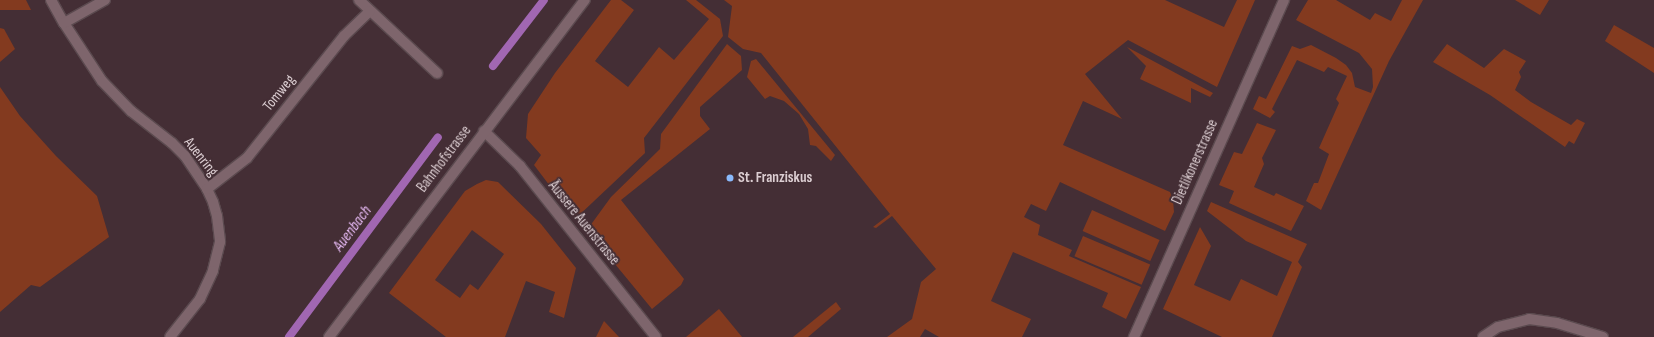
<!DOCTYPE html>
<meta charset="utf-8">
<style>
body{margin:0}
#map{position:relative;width:1654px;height:337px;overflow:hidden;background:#442e35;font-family:"Sofia Sans Condensed",sans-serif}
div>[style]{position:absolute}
.green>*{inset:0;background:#833a1f;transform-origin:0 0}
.stream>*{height:8px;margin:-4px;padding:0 4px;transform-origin:4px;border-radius:4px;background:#a167b2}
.roads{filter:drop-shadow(1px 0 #5b4a4f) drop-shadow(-1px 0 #5b4a4f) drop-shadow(0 1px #5b4a4f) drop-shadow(0 -1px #5b4a4f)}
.street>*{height:10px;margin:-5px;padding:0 5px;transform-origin:5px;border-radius:5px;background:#7e656c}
.dots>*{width:11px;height:11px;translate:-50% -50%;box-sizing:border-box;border:2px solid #442e35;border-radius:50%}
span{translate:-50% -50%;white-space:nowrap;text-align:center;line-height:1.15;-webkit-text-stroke:4px #442e35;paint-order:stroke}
.street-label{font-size:15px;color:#dcced2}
.poi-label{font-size:15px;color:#dcced2;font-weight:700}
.left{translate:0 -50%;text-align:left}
.water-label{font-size:16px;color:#e8bbf6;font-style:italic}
</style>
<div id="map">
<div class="green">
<i style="clip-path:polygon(0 0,26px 0,31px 10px,0 10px)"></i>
<i style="clip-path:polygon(611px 0,621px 0,634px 10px,595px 61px,628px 87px,659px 47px,674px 60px,709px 19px,686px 0,696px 0,720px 19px,723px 36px,644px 138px,645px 153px,575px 219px,534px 165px,541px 155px,526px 138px,528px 114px,555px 73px)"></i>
<i style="clip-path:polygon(724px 0,1165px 0,1224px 27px,1237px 0,1255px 0,1217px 87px,1128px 40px,1085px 74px,1122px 119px,1083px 101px,1063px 145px,1170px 192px,1173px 200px,1174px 212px,1165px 231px,1060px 182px,1046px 211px,1031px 204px,1024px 217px,1040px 225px,1038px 235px,1072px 250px,1069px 256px,1141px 287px,1126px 319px,1102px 307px,1108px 293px,1013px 252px,991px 301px,1031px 319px,1022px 337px,939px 337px,925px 329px,920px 337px,887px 337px,912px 319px,921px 282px,936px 269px,892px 216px,876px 228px,873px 227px,890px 214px,761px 53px,743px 49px,728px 37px,732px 6px)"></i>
<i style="clip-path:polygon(1308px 0,1336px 0,1370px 20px,1375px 13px,1391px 21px,1402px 0,1423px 0,1389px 61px,1321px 210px,1306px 201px,1314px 183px,1318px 183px,1329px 154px,1319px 148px,1339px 103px,1336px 99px,1347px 76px,1328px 67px,1324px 72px,1297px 60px,1272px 109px,1275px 112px,1270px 118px,1253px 109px,1259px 96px,1266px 99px,1292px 46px,1300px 49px,1311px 45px,1336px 58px,1346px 65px,1352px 73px,1355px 87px,1371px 93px,1373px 87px,1372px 69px,1359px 53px,1296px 20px)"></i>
<i style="clip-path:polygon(1515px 0,1549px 0,1540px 15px)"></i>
<i style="clip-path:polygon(1614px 25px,1654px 48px,1654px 73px,1605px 41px)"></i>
<i style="clip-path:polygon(0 28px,4px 29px,15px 49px,0 62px)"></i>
<i style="clip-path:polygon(727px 44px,741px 56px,742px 70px,700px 107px,700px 116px,710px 129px,621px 200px,684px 279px,681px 285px,652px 309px,587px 230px,611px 197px,660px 149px,661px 134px)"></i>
<i style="clip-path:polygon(1447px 44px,1484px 68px,1504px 49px,1526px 61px,1519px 72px,1521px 77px,1515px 90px,1531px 102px,1571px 125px,1577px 119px,1585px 123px,1574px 144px,1569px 141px,1565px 147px,1490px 95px,1433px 62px)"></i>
<i style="clip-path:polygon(1127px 47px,1213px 93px,1210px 97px,1191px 88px,1191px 103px,1140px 79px,1146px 66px)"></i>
<i style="clip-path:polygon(756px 59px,835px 155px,831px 161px,816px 146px,810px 145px,808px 129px,799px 114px,784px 101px,770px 96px,765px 99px,747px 77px,751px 61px)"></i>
<i style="clip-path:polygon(0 87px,20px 116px,56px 156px,97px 196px,109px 237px,40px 287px,31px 285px,0 312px)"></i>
<i style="clip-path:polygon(1257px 123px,1276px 130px,1262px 158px,1264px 164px,1254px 187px,1274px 196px,1276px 193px,1304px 206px,1291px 231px,1229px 203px,1234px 191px,1219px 185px,1234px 152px,1242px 154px)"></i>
<i style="clip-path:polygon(evenodd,486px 180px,498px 182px,541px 224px,576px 268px,564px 318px,549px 312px,555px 292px,526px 281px,505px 337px,446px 337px,389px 293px,465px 191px,477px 184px,486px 180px,472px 230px,504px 254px,478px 290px,470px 284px,460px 298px,435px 280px,472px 230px)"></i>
<i style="clip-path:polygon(1211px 202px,1307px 244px,1298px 262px,1302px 267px,1272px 337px,1222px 337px,1163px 309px,1200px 227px,1211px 246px,1194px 285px,1230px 301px,1241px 279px,1277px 296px,1292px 262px,1246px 241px,1207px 211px)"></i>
<i style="left:1092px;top:210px;width:74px;height:23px;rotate:24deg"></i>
<i style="left:1083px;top:236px;width:73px;height:22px;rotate:23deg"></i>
<i style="clip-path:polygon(836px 302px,841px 309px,808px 337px,793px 337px)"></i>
<i style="clip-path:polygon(719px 309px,742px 337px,686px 337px)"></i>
<i style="clip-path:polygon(604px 321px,619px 337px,596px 337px)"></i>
</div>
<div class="stream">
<i style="left:493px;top:66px;width:83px;rotate:-52.3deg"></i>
<i style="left:289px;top:337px;width:249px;rotate:-53.3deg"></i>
</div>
<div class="roads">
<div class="street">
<i style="left:51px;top:0;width:26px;rotate:61deg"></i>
<i style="left:64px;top:23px;width:69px;rotate:56.8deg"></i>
<i style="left:102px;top:81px;width:42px;rotate:46deg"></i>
<i style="left:131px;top:111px;width:52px;rotate:38deg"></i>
<i style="left:172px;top:143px;width:18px;rotate:45deg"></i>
<i style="left:185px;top:156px;width:40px;rotate:56deg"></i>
<i style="left:207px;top:189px;width:14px;rotate:65deg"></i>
<i style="left:213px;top:202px;width:15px;rotate:74deg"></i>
<i style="left:217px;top:216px;width:26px;rotate:83deg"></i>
<i style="left:220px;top:242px;width:30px;rotate:104deg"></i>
<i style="left:213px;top:271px;width:31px;rotate:115deg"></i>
<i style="left:200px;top:299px;width:48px;rotate:128.3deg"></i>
<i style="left:359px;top:0;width:107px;rotate:43.1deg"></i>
<i style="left:64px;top:23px;width:47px;rotate:-29.3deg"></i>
<i style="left:484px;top:131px;width:50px;rotate:44.2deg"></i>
<i style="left:520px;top:166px;width:218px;rotate:51.5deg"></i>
<i style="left:207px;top:189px;width:51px;rotate:-37.8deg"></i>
<i style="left:247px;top:158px;width:156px;rotate:-51.5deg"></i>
<i style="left:344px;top:36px;width:36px;rotate:-44deg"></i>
<i style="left:329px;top:337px;width:423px;rotate:-52.8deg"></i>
<i style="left:1134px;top:337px;width:369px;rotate:-66deg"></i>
<i style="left:1483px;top:337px;width:18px;rotate:-34deg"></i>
<i style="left:1498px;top:327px;width:32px;rotate:-14deg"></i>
<i style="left:1529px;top:319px;width:28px;rotate:8deg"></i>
<i style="left:1557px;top:323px;width:48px;rotate:16.9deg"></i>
</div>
</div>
<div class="dots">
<i style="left:730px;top:178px;background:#8abafc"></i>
</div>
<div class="street-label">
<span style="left:279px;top:93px;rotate:-51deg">Tomweg</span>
<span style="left:201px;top:157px;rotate:52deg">Auenring</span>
<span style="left:444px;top:159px;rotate:-53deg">Bahnhofstrasse</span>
<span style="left:1195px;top:162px;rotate:-66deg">Dietlikonerstrasse</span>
<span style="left:584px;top:223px;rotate:51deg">Äussere Auenstrasse</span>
</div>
<div class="poi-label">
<span class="left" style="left:738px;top:178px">St. Franziskus</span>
</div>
<div class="water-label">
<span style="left:353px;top:229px;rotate:-53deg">Auenbach</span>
</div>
</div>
